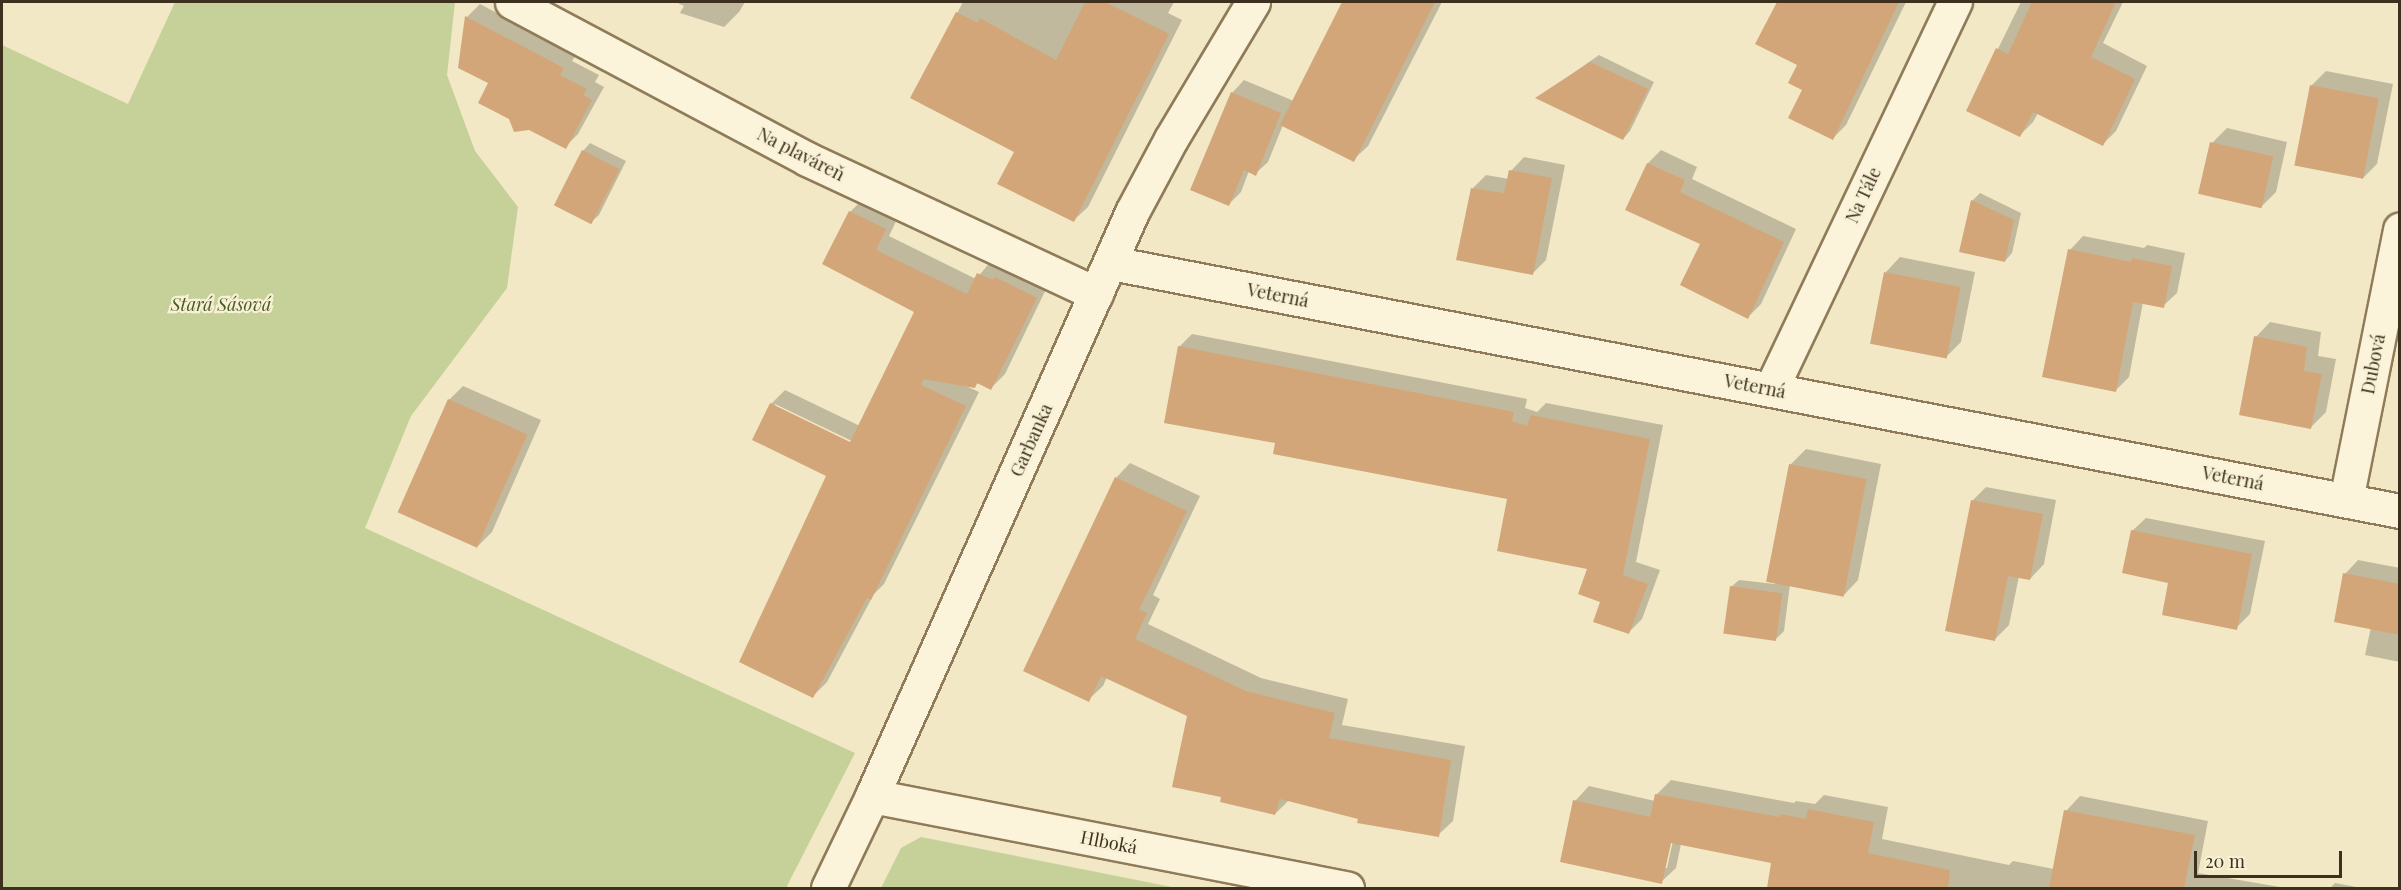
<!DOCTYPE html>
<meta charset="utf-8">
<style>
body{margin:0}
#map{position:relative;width:2401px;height:890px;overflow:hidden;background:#f2e8c5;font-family:"Playfair Display",serif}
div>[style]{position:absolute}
.green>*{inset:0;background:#c5d198}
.shadow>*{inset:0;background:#0003}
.building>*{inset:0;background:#d3a679;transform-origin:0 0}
.roads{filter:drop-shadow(2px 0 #8f7b59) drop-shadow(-2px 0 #8f7b59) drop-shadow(0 2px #8f7b59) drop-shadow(0 -2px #8f7b59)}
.street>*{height:33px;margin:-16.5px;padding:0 16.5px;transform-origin:16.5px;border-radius:16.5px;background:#fbf4da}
span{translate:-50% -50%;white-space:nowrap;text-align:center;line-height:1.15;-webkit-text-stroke:4.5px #f8f1d6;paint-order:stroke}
.street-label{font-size:18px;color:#3e301e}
.park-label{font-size:18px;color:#495c23;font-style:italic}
.frame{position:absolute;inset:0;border:3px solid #3e301e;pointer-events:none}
.scale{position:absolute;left:2194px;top:851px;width:148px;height:27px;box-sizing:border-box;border:3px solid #3e301e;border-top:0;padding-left:8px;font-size:18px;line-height:21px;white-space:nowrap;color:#3e301e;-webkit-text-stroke:4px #f8f1d6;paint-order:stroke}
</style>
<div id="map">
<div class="green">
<i style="clip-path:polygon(175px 2px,455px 2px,447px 75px,475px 151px,518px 207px,507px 288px,411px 416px,365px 528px,855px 753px,786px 888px,2px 888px,2px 45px,128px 104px)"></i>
<i style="clip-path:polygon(921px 837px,1177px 888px,881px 888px,901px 848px)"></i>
</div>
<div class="shadow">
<i style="clip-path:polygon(676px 2px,745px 2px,739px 12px,724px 27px,680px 13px,684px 6px)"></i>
<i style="clip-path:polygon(963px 2px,1174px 2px,1168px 13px,1182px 20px,1088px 207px,1074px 220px,1016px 151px,912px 98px)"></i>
<i style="clip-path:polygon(1347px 2px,1442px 2px,1368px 146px,1353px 160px,1283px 125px,1268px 162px,1255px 174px,1249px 171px,1241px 192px,1229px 204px,1232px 93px,1244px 80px,1294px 101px)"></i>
<i style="clip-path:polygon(1778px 2px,1906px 2px,1846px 125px,1832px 139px,1804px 89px,1799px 64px,1757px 44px)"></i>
<i style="clip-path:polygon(2021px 2px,2123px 2px,2103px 43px,2147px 66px,2116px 131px,2103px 144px,2038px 113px,2033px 122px,2020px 135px,1968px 110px)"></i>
<i style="clip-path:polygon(480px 4px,576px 55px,572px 61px,599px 75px,595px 82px,604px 87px,578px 134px,565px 147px,490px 83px,467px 17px)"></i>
<i style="clip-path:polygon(1599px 55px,1654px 82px,1630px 131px,1623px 139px,1538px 98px)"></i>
<i style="clip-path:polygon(2326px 71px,2393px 84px,2377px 164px,2362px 179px,2311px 86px)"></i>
<i style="clip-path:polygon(2227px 128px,2287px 142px,2276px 192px,2261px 207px,2212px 143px)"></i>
<i style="clip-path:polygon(590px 143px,626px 161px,599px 215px,591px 222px,583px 151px)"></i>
<i style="clip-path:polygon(1661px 150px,1697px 167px,1692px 179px,1796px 229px,1761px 304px,1748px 317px,1702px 244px,1627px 209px,1648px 163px)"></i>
<i style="clip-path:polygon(1524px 157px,1565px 165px,1546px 260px,1532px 274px,1473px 188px,1486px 175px,1509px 179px,1511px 171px)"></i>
<i style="clip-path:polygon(1980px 193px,2021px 213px,2012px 253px,2005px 261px,1972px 201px)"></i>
<i style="clip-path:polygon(evenodd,864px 198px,899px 215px,889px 236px,976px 279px,992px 260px,1049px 283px,1005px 374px,991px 388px,979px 382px,974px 387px,966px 386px,979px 392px,884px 584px,874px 594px,827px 682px,813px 696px,828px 475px,771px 404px,785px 390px,860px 426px,916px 312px,824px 264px,850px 212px,864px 198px,775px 404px,858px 444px,857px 446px,775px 407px,775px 404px)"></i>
<i style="clip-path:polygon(2083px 236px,2144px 248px,2147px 245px,2185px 253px,2177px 293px,2163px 306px,2143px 302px,2129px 377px,2116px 390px,2070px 250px)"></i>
<i style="clip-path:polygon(1900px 257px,1975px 272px,1961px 342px,1946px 357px,1886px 272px)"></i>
<i style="clip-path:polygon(2270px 322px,2321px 332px,2318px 356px,2336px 359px,2326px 412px,2311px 427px,2256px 337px)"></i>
<i style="clip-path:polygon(1192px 334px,1527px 399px,1525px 408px,1537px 412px,1546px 403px,1663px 425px,1636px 562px,1660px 570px,1642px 619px,1629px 632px,1602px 601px,1589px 568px,1508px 497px,1277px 441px,1179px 347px)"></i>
<i style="clip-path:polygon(463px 386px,541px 420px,492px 532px,478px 546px,449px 400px)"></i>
<i style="clip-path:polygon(1806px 449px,1881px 464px,1858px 580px,1844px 595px,1790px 584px,1784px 631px,1776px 639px,1731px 587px,1739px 580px,1775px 584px,1776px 582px,1769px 581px,1791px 464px)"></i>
<i style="clip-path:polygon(1130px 463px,1200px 496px,1153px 595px,1160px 599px,1148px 624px,1261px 678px,1348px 699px,1342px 725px,1465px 746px,1453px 821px,1438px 835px,1289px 800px,1275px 814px,1223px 796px,1189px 715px,1107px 677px,1103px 686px,1088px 700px,1025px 670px,1116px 478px)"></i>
<i style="clip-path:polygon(1986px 487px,2056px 500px,2044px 564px,2030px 579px,2019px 576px,2009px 625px,1995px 639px,1972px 501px)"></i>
<i style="clip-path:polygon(2146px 518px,2265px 541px,2250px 614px,2236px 628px,2170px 582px,2132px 531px)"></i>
<i style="clip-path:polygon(2358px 560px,2400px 568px,2400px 662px,2365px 655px,2371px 627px,2345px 574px)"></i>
<i style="clip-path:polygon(evenodd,1671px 780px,1794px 803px,1796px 801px,1815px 804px,1824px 795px,1888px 807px,1882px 839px,2009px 865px,2013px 861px,2054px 869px,2066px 811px,2080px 796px,2208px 821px,2198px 873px,2286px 888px,1768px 888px,1773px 862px,1681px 844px,1676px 868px,1661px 882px,1575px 801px,1589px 786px,1655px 801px,1656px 795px,1671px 780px,1671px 836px,1674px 836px,1667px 868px,1664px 868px,1671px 836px)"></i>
<i style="clip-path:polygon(2335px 883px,2362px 888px,2330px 888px)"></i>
</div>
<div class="building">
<i style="clip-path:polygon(1085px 2px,1105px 2px,1169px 34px,1074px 222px,997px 184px,1014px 152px,910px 98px,956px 12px,978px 23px,980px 18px,1056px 60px)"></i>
<i style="clip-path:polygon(1342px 2px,1435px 2px,1354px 162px,1280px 125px)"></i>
<i style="clip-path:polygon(1777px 2px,1899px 2px,1833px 140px,1788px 118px,1802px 90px,1788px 83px,1797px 65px,1755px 44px)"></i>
<i style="clip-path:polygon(2032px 2px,2116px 2px,2091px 57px,2135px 79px,2103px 146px,2033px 112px,2020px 137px,1966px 111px,1996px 48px,2008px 54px)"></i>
<i style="clip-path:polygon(465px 16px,564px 68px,560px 75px,587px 89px,583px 95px,592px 100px,566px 149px,529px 130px,514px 132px,509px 119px,478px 103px,488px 83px,458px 68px)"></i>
<i style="clip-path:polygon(1590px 62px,1648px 89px,1623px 140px,1535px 98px)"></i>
<i style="left:2310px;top:85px;width:70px;height:82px;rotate:11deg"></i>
<i style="clip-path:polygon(1231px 92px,1281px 113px,1256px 176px,1244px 170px,1229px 206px,1190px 190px)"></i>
<i style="left:2210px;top:142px;width:65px;height:53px;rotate:13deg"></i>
<i style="left:582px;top:150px;width:42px;height:62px;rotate:27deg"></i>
<i style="clip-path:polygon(1647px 163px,1685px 180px,1680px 192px,1784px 242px,1748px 319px,1680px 285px,1700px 244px,1625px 210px)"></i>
<i style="clip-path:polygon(1509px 170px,1552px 178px,1533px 275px,1456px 260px,1471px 188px,1504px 193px)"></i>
<i style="clip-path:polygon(1971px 200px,2014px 220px,2005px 262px,1959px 252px)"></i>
<i style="clip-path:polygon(849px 211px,886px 229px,876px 250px,967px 294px,977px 273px,993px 280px,995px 277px,1037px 298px,991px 390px,977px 383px,975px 388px,923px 379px,921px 385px,966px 406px,871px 600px,867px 598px,813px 698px,739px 662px,826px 476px,752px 440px,770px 403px,850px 442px,914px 312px,822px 264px)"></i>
<i style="clip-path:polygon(2068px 249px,2131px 262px,2132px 258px,2172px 266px,2164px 308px,2133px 302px,2116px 392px,2042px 377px)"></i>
<i style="left:1884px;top:272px;width:78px;height:73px;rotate:11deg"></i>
<i style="clip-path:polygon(2254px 336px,2307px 347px,2304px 371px,2322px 374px,2311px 429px,2239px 415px)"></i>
<i style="clip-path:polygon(1178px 346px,1514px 412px,1512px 421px,1527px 426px,1531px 415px,1650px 439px,1623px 575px,1648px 584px,1629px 634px,1593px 622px,1600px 602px,1578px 594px,1587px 569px,1497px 551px,1507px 499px,1273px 454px,1275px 443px,1164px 423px)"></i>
<i style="left:448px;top:399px;width:87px;height:124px;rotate:24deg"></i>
<i style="left:1789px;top:464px;width:79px;height:120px;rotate:11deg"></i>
<i style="clip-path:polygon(1115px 477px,1187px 511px,1139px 610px,1147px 613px,1135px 639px,1246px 691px,1335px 713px,1329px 738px,1451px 760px,1439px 837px,1357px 823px,1358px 819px,1280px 799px,1275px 815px,1220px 802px,1221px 797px,1172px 787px,1187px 716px,1101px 676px,1089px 702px,1023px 671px)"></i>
<i style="clip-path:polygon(1971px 500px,2043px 514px,2030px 580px,2008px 576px,1995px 641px,1945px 631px)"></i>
<i style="clip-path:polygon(2131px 530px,2252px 554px,2237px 630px,2162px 615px,2168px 583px,2122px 573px)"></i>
<i style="clip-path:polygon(2343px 573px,2400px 584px,2400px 635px,2334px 622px)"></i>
<i style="left:1730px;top:586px;width:53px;height:48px;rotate:8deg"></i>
<i style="clip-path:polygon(1655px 794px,1780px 817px,1780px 814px,1806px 819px,1808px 809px,1874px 822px,1868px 853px,1950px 870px,1948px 888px,1767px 888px,1771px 863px,1671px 843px,1662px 884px,1560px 862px,1573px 800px,1650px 817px)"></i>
<i style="clip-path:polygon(2064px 810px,2195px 835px,2184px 888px,2049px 888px)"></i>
</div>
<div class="roads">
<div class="street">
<i style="left:512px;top:2px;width:334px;rotate:28deg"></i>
<i style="left:807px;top:159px;width:319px;rotate:25deg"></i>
<i style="left:1111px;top:263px;width:1313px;rotate:10.89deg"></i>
<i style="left:1771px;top:389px;width:429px;rotate:-64.6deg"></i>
<i style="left:2346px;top:500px;width:276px;rotate:-78.7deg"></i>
<i style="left:872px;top:796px;width:484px;rotate:11deg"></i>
<i style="left:828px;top:888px;width:102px;rotate:-64.4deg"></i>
<i style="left:872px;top:796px;width:639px;rotate:-66deg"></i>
<i style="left:1132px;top:212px;width:83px;rotate:-61.9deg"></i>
<i style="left:1171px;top:139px;width:160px;rotate:-59.1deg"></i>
</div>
</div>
<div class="street-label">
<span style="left:801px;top:154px;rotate:27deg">Na plaváreň</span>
<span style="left:1863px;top:195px;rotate:-65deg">Na Tále</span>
<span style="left:1278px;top:295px;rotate:11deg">Veterná</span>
<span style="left:2373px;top:364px;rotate:-79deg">Dubová</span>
<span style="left:1755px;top:386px;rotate:11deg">Veterná</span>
<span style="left:1031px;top:440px;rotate:-66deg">Garbanka</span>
<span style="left:2233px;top:478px;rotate:11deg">Veterná</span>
<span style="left:1109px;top:842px;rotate:11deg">Hlboká</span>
</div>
<div class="park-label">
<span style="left:221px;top:304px">Stará Sásová</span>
</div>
<div class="frame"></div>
<div class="scale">20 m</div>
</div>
